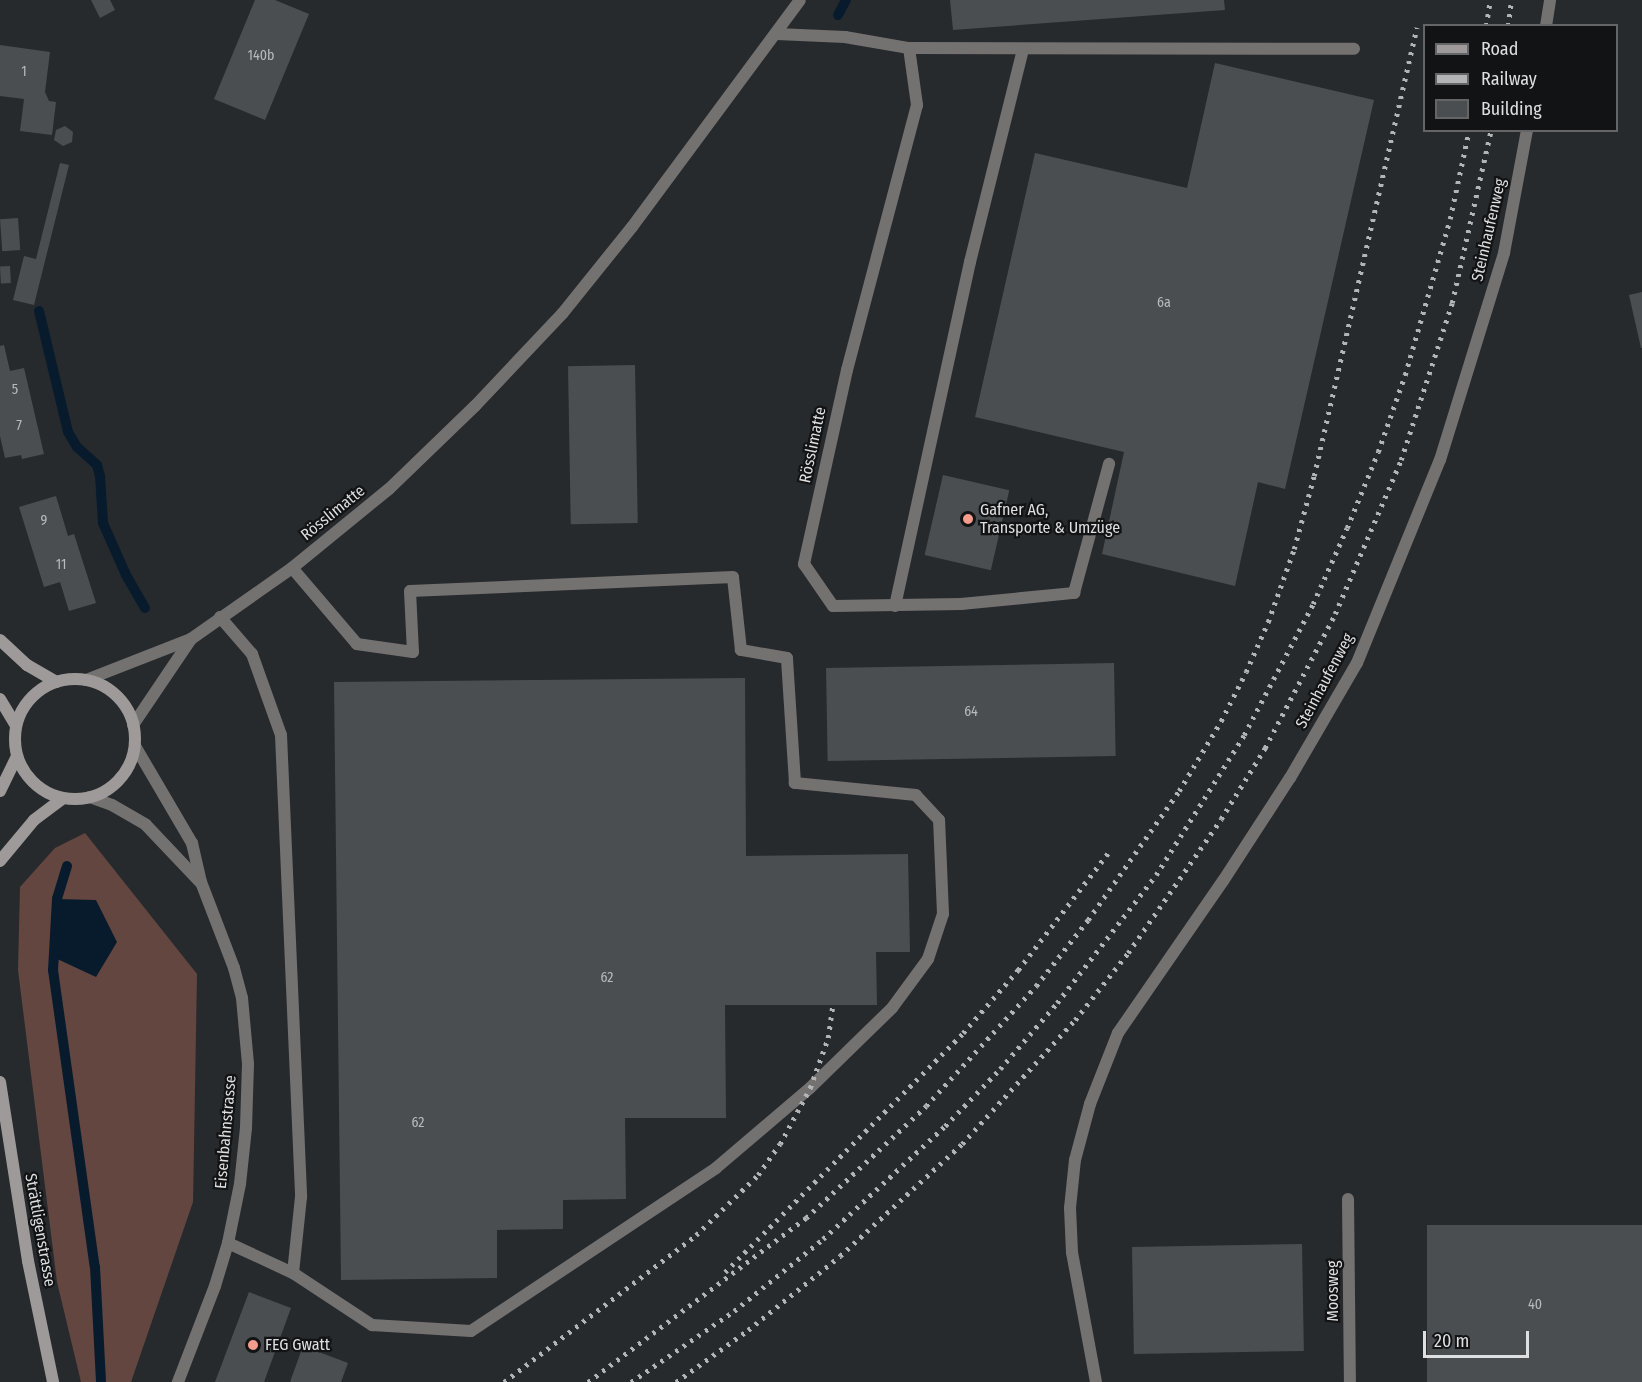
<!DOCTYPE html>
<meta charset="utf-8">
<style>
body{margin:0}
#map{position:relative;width:1642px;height:1382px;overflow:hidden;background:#272a2d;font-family:"Fira Sans Condensed",sans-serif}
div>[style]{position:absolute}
.forest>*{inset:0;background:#644641}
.water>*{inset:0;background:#081b2d}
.stream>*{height:10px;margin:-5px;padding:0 5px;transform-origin:5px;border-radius:5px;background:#081b2d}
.building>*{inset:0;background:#4a4e51;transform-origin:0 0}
.lane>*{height:12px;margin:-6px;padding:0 6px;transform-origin:6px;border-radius:6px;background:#747271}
.street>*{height:12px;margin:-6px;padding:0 6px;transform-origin:6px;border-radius:6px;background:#747271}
.secondary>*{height:12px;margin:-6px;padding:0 6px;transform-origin:6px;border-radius:6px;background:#9e9a99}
.secondary>.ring{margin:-6px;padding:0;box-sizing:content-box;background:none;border:12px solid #9e9a99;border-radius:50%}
.rail>*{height:4.5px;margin-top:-2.25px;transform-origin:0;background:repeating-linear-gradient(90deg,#b2b4b6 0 3px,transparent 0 9px)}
.dots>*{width:16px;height:16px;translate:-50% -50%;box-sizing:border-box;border:3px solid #111314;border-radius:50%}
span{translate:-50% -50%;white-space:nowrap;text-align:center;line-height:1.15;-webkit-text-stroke:4.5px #111314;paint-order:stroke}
.number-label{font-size:14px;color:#b8bbbd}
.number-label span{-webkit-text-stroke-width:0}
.street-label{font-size:16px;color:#dddfe1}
.poi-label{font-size:16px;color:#dddfe1}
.left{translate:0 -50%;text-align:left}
.legend{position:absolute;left:1423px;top:24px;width:195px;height:108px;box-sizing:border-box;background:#111314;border:2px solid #636566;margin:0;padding:8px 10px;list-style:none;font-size:18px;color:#dddfe1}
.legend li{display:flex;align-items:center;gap:12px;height:30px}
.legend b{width:30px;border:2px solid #636566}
.scale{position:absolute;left:1423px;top:1331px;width:106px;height:27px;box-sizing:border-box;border:3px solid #dddfe1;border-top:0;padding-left:8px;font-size:18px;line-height:21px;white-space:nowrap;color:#dddfe1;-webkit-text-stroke:4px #111314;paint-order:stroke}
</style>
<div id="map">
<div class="forest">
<i style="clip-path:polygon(85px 833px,197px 974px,193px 1202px,131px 1382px,81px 1382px,57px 1282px,18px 970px,20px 887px,55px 848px)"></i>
</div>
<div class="water">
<i style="clip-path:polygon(57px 899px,96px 900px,117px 942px,96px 977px,53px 957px)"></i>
</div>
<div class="stream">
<i style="left:838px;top:15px;width:17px;rotate:-62deg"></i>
<i style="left:39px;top:311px;width:124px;rotate:76.5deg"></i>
<i style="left:68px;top:432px;width:17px;rotate:59deg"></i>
<i style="left:77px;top:447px;width:27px;rotate:42deg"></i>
<i style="left:97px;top:465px;width:11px;rotate:75deg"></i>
<i style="left:100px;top:476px;width:47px;rotate:86.3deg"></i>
<i style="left:103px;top:523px;width:57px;rotate:66.1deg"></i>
<i style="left:126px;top:575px;width:38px;rotate:60deg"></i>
<i style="left:67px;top:866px;width:34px;rotate:107deg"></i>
<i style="left:57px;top:899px;width:71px;rotate:93.2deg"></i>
<i style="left:53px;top:970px;width:300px;rotate:82deg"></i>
<i style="left:95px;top:1267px;width:115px;rotate:87deg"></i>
</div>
<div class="building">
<i style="clip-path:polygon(91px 0,110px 0,115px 10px,100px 18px)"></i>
<i style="clip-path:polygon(255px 0,275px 0,309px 14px,265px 120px,214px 99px)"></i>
<i style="clip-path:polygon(950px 0,1224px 0,1225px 10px,953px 30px)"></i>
<i style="clip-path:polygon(0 45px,50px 52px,45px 92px,49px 101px,56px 102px,52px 135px,20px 131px,24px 99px,0 96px)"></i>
<i style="clip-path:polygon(1215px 63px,1374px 100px,1285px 489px,1258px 482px,1235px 586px,1102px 554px,1124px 452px,975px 417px,1035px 153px,1187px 188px)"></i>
<i style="clip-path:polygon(65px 126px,73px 132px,72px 142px,63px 146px,54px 140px,56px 130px)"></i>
<i style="clip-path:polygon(60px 163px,69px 165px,34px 305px,13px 300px,24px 256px,36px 259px)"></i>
<i style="left:18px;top:218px;width:32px;height:18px;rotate:86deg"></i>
<i style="left:10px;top:266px;width:17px;height:10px;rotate:87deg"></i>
<i style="clip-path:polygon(1642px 292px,1642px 348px,1641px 348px,1629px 295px)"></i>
<i style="clip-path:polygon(4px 345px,10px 371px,24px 368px,44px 454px,22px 459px,21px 455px,5px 458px,0 436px,0 346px)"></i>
<i style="left:635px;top:365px;width:158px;height:67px;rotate:89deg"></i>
<i style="left:943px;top:475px;width:68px;height:82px;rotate:13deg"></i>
<i style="clip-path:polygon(56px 496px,68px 536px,74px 534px,96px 603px,69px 611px,60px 582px,44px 587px,19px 507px)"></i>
<i style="left:1114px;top:663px;width:93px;height:288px;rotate:89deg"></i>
<i style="clip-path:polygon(745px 678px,746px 856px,908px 854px,910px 952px,876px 952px,877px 1005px,725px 1005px,726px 1118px,625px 1118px,626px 1199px,563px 1200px,563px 1229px,497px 1230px,497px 1278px,341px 1280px,334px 682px)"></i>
<i style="left:1642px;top:1225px;width:157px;height:215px;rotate:90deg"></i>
<i style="left:1302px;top:1244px;width:107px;height:170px;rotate:89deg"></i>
<i style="clip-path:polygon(249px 1292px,291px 1308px,264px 1382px,215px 1382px)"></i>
<i style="clip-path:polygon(303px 1346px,348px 1363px,341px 1382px,290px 1382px)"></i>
</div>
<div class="lane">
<i style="left:777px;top:34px;width:68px;rotate:2.5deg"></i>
<i style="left:845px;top:37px;width:65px;rotate:9.8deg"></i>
<i style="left:909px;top:48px;width:58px;rotate:82deg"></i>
<i style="left:917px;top:105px;width:274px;rotate:104.8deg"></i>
<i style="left:847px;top:370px;width:199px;rotate:102.5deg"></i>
<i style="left:804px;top:564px;width:51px;rotate:55.4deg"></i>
<i style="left:833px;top:606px;width:128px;rotate:-0.9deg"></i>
<i style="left:961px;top:604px;width:114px;rotate:-5.6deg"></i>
<i style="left:1074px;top:593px;width:134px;rotate:-74.8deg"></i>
<i style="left:909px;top:48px;width:445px;rotate:0.1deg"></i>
<i style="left:895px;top:606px;width:352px;rotate:-77.7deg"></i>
<i style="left:970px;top:262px;width:219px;rotate:-76deg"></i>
<i style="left:220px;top:617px;width:49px;rotate:49.1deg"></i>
<i style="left:252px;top:654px;width:86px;rotate:70.3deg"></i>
<i style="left:281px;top:735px;width:462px;rotate:87.5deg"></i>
<i style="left:301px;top:1197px;width:76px;rotate:96deg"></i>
<i style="left:228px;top:1243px;width:72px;rotate:24.8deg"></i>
<i style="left:293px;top:1273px;width:95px;rotate:33.4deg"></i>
<i style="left:372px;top:1325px;width:99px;rotate:3.5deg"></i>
<i style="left:471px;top:1331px;width:294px;rotate:-33.6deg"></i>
<i style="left:716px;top:1168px;width:123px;rotate:-40.4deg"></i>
<i style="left:810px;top:1088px;width:115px;rotate:-44.3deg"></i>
<i style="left:892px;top:1008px;width:61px;rotate:-53.7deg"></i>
<i style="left:928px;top:959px;width:47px;rotate:-71.6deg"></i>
<i style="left:943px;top:914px;width:94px;rotate:-92.4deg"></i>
<i style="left:939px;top:820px;width:34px;rotate:-133deg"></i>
<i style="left:916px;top:795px;width:122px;rotate:-174.3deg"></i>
<i style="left:795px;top:783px;width:125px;rotate:-93.7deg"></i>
<i style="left:787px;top:658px;width:47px;rotate:-170.1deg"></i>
<i style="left:741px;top:650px;width:73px;rotate:-96.3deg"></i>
<i style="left:733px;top:577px;width:323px;rotate:177.5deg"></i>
<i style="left:410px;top:591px;width:61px;rotate:87.2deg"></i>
<i style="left:413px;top:652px;width:57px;rotate:-171.9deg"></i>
<i style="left:357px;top:644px;width:100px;rotate:-130.5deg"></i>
</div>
<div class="street">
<i style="left:1546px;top:26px;width:26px;rotate:-81deg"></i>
<i style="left:86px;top:680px;width:113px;rotate:-21.3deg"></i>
<i style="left:191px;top:639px;width:123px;rotate:-35.1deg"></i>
<i style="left:292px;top:568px;width:125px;rotate:-39.2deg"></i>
<i style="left:389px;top:489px;width:120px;rotate:-44deg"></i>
<i style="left:475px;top:406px;width:127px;rotate:-46.6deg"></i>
<i style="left:562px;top:314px;width:112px;rotate:-51.2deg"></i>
<i style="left:632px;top:227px;width:282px;rotate:-53.5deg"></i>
<i style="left:133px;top:725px;width:104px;rotate:-56deg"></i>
<i style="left:135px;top:746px;width:113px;rotate:59.6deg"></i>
<i style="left:192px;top:843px;width:40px;rotate:77deg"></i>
<i style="left:201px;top:882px;width:92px;rotate:69deg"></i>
<i style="left:234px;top:968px;width:31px;rotate:75deg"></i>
<i style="left:242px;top:998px;width:66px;rotate:84.8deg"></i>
<i style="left:248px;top:1064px;width:64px;rotate:91.8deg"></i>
<i style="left:246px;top:1128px;width:56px;rotate:96.1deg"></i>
<i style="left:240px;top:1184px;width:60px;rotate:101.5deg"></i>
<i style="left:228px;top:1243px;width:45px;rotate:106.8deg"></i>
<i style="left:215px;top:1286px;width:103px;rotate:111.1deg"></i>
<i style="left:90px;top:797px;width:23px;rotate:20deg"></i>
<i style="left:112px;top:805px;width:39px;rotate:30deg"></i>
<i style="left:146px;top:825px;width:79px;rotate:46.5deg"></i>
<i style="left:1348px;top:1199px;width:183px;rotate:89.4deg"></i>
<i style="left:1096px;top:1382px;width:132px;rotate:-100.5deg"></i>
<i style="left:1072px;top:1252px;width:44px;rotate:-92.6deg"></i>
<i style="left:1070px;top:1208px;width:48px;rotate:-84.1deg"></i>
<i style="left:1075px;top:1160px;width:58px;rotate:-75deg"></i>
<i style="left:1090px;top:1104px;width:76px;rotate:-68.5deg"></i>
<i style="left:1118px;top:1033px;width:185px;rotate:-55.4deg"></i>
<i style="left:1223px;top:881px;width:123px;rotate:-57deg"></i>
<i style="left:1290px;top:778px;width:133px;rotate:-59.8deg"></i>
<i style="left:1357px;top:663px;width:219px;rotate:-67.8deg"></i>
<i style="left:1440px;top:460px;width:217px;rotate:-72.8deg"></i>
<i style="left:1504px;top:253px;width:125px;rotate:-79.4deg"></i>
</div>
<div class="secondary">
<i style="left:0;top:640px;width:37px;rotate:43deg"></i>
<i style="left:27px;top:665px;width:34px;rotate:30deg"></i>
<i class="ring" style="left:15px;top:679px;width:108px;height:108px"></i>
<i style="left:0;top:699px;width:31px;rotate:59deg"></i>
<i style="left:0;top:791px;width:39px;rotate:-64deg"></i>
<i style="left:0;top:861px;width:53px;rotate:-50.3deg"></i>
<i style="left:34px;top:820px;width:36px;rotate:-37deg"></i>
<i style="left:0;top:1082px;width:181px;rotate:81.1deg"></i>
<i style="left:28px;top:1261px;width:124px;rotate:78.3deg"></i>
</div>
<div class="rail">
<i style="left:1486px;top:26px;width:26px;rotate:-81deg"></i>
<i style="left:1508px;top:26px;width:26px;rotate:-83deg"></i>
<i style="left:725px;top:1272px;width:337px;rotate:-45.1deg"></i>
<i style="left:963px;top:1033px;width:84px;rotate:-48.9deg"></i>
<i style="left:1018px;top:970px;width:149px;rotate:-52.4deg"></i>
<i style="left:504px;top:1382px;width:242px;rotate:-37.4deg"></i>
<i style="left:696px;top:1235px;width:86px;rotate:-44.1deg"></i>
<i style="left:758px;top:1175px;width:38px;rotate:-55deg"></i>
<i style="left:780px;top:1144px;width:64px;rotate:-61.8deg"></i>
<i style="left:810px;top:1088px;width:53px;rotate:-70.2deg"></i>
<i style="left:828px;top:1038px;width:34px;rotate:-82deg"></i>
<i style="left:588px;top:1382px;width:273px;rotate:-37deg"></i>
<i style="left:806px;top:1218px;width:164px;rotate:-43deg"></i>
<i style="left:926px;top:1106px;width:163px;rotate:-47.5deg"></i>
<i style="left:1036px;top:986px;width:84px;rotate:-51.8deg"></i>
<i style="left:1088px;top:920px;width:158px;rotate:-54.8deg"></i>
<i style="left:1179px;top:791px;width:82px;rotate:-59deg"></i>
<i style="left:1221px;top:721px;width:55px;rotate:-63deg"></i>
<i style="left:1246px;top:672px;width:55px;rotate:-66.3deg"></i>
<i style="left:1268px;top:622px;width:77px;rotate:-70.4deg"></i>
<i style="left:1294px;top:549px;width:76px;rotate:-74.7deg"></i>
<i style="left:1314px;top:476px;width:460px;rotate:-77.1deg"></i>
<i style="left:631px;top:1382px;width:125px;rotate:-34.6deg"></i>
<i style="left:734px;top:1311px;width:114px;rotate:-39deg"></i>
<i style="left:823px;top:1239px;width:166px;rotate:-42.8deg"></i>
<i style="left:945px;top:1126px;width:79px;rotate:-46deg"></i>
<i style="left:1000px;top:1069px;width:87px;rotate:-49.2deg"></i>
<i style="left:1057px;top:1003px;width:162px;rotate:-52.3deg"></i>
<i style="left:1156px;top:875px;width:165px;rotate:-57.8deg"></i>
<i style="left:1244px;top:735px;width:148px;rotate:-62.2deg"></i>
<i style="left:1313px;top:604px;width:83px;rotate:-65.9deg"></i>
<i style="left:1347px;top:528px;width:82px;rotate:-67.8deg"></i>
<i style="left:1378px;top:452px;width:82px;rotate:-70.7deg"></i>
<i style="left:1405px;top:375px;width:162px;rotate:-73.9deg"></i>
<i style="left:1450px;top:219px;width:91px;rotate:-77.9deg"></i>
<i style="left:676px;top:1382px;width:89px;rotate:-35.8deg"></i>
<i style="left:748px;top:1330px;width:118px;rotate:-38.8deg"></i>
<i style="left:840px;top:1256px;width:166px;rotate:-42.6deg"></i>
<i style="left:962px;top:1144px;width:168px;rotate:-47.7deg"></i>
<i style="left:1075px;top:1020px;width:85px;rotate:-51.7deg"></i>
<i style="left:1128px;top:953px;width:163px;rotate:-55.2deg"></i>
<i style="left:1221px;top:819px;width:84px;rotate:-58.2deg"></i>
<i style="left:1265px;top:748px;width:151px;rotate:-62.4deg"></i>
<i style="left:1335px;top:614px;width:168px;rotate:-66.8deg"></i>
<i style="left:1401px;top:460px;width:165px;rotate:-72deg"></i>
<i style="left:1452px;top:303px;width:177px;rotate:-77.3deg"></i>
</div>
<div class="dots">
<i style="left:968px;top:519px;background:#f49d8d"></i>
<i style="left:253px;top:1345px;background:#f49d8d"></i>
</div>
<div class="number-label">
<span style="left:261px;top:56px">140b</span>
<span style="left:24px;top:72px">1</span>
<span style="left:1164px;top:303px">6a</span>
<span style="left:15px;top:390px">5</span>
<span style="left:19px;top:426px">7</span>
<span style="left:44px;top:521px">9</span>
<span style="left:61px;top:565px">11</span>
<span style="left:971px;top:712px">64</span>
<span style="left:607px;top:978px">62</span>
<span style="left:418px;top:1123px">62</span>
<span style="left:1535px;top:1305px">40</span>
</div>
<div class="street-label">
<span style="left:1489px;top:230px;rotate:-77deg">Steinhaufenweg</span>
<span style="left:813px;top:445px;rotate:-78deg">Rösslimatte</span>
<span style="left:333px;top:513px;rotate:-39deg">Rösslimatte</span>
<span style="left:1325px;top:681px;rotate:-62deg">Steinhaufenweg</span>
<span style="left:226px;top:1132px;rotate:-85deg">Eisenbahnstrasse</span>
<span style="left:40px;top:1230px;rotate:80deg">Strättligenstrasse</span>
<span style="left:1333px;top:1291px;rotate:-90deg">Moosweg</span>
</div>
<div class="poi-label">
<span class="left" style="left:980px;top:519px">Gafner AG,<br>Transporte &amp; Umzüge</span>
<span class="left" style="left:265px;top:1345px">FEG Gwatt</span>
</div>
<ul class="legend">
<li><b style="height:8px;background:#9e9a99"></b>Road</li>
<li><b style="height:8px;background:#b2b4b6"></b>Railway</li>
<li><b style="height:16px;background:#4a4e51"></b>Building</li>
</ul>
<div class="scale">20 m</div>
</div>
